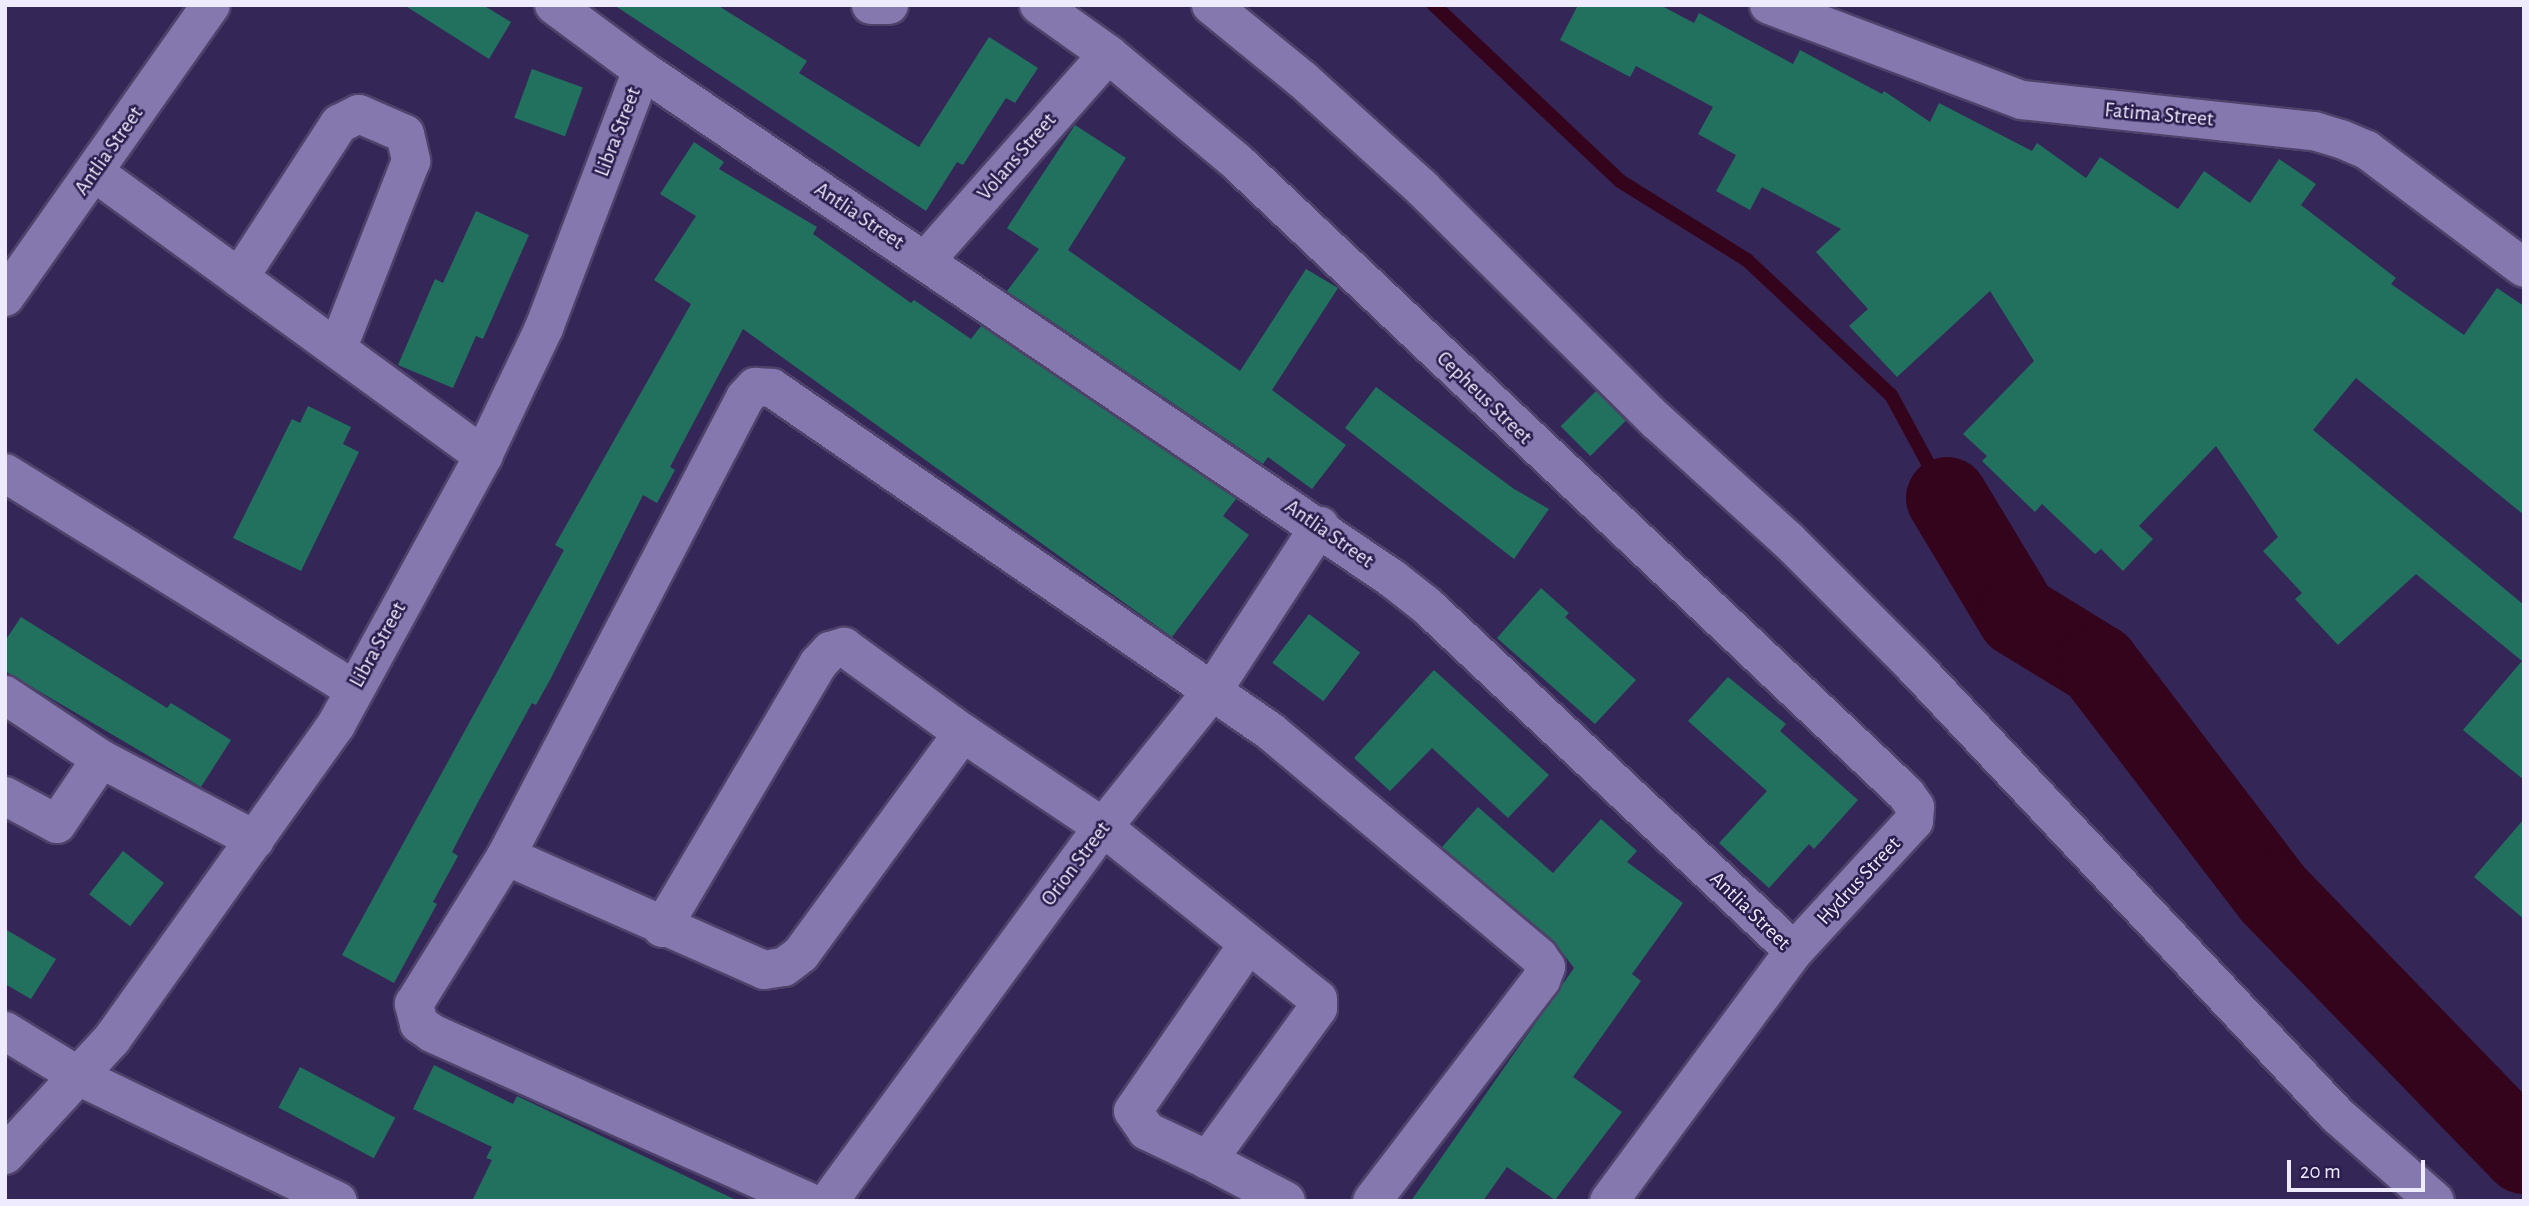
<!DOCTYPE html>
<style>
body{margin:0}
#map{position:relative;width:2529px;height:1206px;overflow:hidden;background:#342757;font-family:"Alegreya Sans",sans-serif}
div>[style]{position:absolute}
.stream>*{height:14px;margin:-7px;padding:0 7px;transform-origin:7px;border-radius:7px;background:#34031c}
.river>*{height:82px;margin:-41px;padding:0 41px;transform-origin:41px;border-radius:41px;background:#34031c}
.building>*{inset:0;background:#22715f;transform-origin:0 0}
.roads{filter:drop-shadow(2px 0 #4f426a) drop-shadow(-2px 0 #4f426a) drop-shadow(0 2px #4f426a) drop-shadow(0 -2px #4f426a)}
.minor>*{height:38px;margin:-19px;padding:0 19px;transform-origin:19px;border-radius:19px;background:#8478af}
span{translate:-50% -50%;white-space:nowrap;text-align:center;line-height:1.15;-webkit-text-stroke:5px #2a1c4c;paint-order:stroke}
.street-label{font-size:21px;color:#eeebfe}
.frame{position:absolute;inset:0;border:7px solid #eeebfe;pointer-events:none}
.scale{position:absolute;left:2287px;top:1160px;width:138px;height:32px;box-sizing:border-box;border:4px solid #eeebfe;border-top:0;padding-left:9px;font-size:21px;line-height:24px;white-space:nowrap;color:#eeebfe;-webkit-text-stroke:5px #2a1c4c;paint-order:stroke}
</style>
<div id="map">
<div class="stream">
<i style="left:1434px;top:5px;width:256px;rotate:43.4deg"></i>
<i style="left:1620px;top:181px;width:150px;rotate:31.9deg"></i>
<i style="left:1747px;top:260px;width:197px;rotate:43.2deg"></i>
<i style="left:1891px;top:395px;width:117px;rotate:61.5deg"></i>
</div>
<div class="river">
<i style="left:1947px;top:498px;width:138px;rotate:59deg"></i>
<i style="left:2018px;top:616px;width:94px;rotate:31.5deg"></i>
<i style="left:2098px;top:665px;width:288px;rotate:52.6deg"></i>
<i style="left:2273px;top:894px;width:361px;rotate:45.9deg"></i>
</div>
<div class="building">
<i style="clip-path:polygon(404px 5px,483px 5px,511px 22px,489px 59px)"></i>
<i style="clip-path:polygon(614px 5px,717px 5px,807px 61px,799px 73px,919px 147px,989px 37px,1038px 68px,1015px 103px,1006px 98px,963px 165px,957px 162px,926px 211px)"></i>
<i style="clip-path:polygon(1578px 5px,1660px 5px,1694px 23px,1699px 13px,1793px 64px,1800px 50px,1882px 94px,1884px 91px,1930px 122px,1939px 103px,2032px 151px,2037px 143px,2086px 178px,2100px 157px,2178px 209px,2204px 171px,2250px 203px,2279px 159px,2316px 184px,2301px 205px,2396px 278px,2391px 284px,2464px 335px,2497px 288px,2524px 306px,2524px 515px,2356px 378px,2313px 430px,2524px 605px,2524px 780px,2463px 730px,2522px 661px,2416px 574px,2338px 645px,2295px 599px,2302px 593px,2263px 551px,2278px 537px,2216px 446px,2139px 526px,2153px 539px,2123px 571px,2101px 549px,2095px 554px,2042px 504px,2035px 512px,1982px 461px,1987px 456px,1963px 434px,2034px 361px,1990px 291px,1897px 377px,1849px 326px,1868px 309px,1816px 252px,1841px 229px,1762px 187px,1750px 210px,1716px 191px,1736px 155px,1698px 134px,1713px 107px,1636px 66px,1630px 77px,1560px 40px)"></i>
<i style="left:532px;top:69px;width:54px;height:52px;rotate:20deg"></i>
<i style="clip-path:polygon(1075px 125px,1126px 158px,1068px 250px,1240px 371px,1306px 269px,1338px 288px,1272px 390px,1346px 445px,1312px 489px,1268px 457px,1263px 464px,1007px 291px,1039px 249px,1007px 228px)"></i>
<i style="clip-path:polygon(694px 142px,724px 162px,719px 169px,817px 227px,813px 234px,911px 303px,914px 300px,971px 339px,981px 326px,1236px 499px,1223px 516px,1249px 535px,1172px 637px,743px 329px,670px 467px,675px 470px,657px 503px,643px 495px,551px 678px,536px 705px,532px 703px,477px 804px,452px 852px,458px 856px,433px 902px,437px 904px,394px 983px,342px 955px,564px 550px,555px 545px,691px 304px,654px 280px,696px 216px,660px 194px)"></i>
<i style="clip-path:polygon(476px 211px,529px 235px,483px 339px,476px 336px,453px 388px,398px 365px,435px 279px,443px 283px)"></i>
<i style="clip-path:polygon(1376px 387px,1514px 489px,1549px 509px,1514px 559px,1345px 428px)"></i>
<i style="left:1596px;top:391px;width:42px;height:50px;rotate:45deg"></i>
<i style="clip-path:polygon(308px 406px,351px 427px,343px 444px,359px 452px,301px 571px,233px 538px,292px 419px,300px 423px)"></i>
<i style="clip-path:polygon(1541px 588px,1569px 613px,1565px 617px,1636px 680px,1595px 724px,1497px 638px)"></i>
<i style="left:1309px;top:614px;width:64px;height:61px;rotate:37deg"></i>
<i style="clip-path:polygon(21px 617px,167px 708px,171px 703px,231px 740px,201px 787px,5px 671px,5px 641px)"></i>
<i style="clip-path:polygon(1434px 670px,1549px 775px,1508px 818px,1432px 748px,1390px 791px,1354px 758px)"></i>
<i style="clip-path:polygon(1728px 677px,1786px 724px,1780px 731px,1858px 800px,1814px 849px,1809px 844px,1769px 888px,1719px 843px,1767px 791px,1688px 721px)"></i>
<i style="clip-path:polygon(1478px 807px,1553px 873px,1601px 819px,1637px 851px,1627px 862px,1683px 903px,1632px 974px,1641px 981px,1573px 1077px,1622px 1112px,1555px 1200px,1507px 1167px,1483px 1201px,1411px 1201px,1574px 968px,1553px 940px,1442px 847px)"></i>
<i style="clip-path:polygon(2524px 819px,2524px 919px,2474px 877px)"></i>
<i style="left:123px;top:851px;width:52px;height:55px;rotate:38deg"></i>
<i style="clip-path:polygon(5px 929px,56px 959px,31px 999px,5px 984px)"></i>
<i style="clip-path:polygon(434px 1065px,513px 1104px,517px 1096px,738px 1201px,472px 1201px,492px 1160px,486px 1158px,492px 1147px,413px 1109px)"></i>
<i style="left:300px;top:1067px;width:108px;height:46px;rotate:28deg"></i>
</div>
<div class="roads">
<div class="minor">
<i style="left:554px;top:5px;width:109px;rotate:36.5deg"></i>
<i style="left:642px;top:70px;width:907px;rotate:34.13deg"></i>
<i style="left:1393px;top:579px;width:42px;rotate:38.2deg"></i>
<i style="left:1426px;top:605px;width:505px;rotate:43.24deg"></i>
<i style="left:1794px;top:951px;width:311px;rotate:126.5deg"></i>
<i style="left:871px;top:5px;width:18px"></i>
<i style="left:1039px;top:5px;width:85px;rotate:35.4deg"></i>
<i style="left:1108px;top:54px;width:168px;rotate:39.9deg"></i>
<i style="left:1237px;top:162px;width:920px;rotate:43.37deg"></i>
<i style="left:1906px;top:794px;width:16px;rotate:55deg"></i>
<i style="left:1915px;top:807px;width:14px;rotate:94deg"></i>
<i style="left:1914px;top:821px;width:177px;rotate:132.7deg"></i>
<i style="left:1211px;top:5px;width:119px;rotate:39.2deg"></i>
<i style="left:1303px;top:80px;width:161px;rotate:42.2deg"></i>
<i style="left:1422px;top:188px;width:331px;rotate:44.8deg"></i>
<i style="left:1657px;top:421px;width:177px;rotate:42.3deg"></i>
<i style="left:1788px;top:540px;width:175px;rotate:45deg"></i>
<i style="left:1912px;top:664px;width:620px;rotate:46.7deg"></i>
<i style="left:2337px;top:1115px;width:130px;rotate:41.3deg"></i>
<i style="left:1769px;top:5px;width:270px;rotate:20.6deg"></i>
<i style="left:2022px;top:100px;width:294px;rotate:6.1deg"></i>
<i style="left:2314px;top:131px;width:28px;rotate:17deg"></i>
<i style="left:2341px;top:139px;width:28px;rotate:23deg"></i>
<i style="left:2367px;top:150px;width:196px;rotate:36.9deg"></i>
<i style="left:94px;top:172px;width:482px;rotate:36.1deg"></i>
<i style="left:925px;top:261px;width:276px;rotate:-48.5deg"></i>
<i style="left:239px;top:278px;width:184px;rotate:-57deg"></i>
<i style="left:339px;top:124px;width:22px;rotate:-27deg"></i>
<i style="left:359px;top:114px;width:50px;rotate:23.5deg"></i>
<i style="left:405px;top:134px;width:28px;rotate:77deg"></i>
<i style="left:411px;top:161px;width:200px;rotate:111.4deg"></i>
<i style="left:5px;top:297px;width:357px;rotate:-54.8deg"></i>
<i style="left:5px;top:473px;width:410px;rotate:31.8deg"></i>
<i style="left:5px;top:695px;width:115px;rotate:33.7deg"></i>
<i style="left:5px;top:796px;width:59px;rotate:28.3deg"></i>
<i style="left:57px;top:824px;width:78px;rotate:-55.9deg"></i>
<i style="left:101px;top:759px;width:174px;rotate:27.7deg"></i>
<i style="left:506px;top:856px;width:282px;rotate:23.8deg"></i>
<i style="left:764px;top:970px;width:20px;rotate:-9deg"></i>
<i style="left:784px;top:967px;width:21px;rotate:-37deg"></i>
<i style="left:801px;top:954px;width:274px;rotate:-53.8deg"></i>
<i style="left:963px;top:733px;width:169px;rotate:33.9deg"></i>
<i style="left:1103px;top:827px;width:275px;rotate:38.7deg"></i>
<i style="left:1318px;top:999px;width:9px;rotate:90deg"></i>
<i style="left:1318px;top:1008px;width:188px;rotate:125.9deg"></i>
<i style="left:1208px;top:1160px;width:88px;rotate:27.7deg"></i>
<i style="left:662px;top:928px;width:307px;rotate:-59.4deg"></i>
<i style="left:818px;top:664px;width:18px;rotate:-47deg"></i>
<i style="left:830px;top:651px;width:15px;rotate:-16deg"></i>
<i style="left:844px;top:647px;width:147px;rotate:35.9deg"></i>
<i style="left:5px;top:1031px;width:88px;rotate:31.5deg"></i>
<i style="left:80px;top:1077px;width:286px;rotate:25.7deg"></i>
<i style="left:5px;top:1155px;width:158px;rotate:-47.3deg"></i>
<i style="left:112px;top:1039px;width:386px;rotate:-54.5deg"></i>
<i style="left:336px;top:725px;width:307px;rotate:-61.3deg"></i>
<i style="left:483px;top:456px;width:142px;rotate:-64.5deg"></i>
<i style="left:544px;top:328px;width:276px;rotate:-69.2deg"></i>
<i style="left:1208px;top:1160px;width:68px;rotate:-154.6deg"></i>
<i style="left:1147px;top:1131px;width:24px;rotate:-125deg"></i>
<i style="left:1133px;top:1111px;width:203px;rotate:-55.4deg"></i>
<i style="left:807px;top:1201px;width:411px;rotate:-155.9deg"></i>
<i style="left:432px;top:1033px;width:16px;rotate:-145deg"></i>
<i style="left:419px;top:1024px;width:21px;rotate:-104deg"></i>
<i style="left:414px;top:1004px;width:174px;rotate:-58.1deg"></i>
<i style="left:506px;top:856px;width:517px;rotate:-62.44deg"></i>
<i style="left:745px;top:398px;width:15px;rotate:-48deg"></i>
<i style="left:755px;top:387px;width:17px;rotate:3deg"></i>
<i style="left:772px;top:388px;width:605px;rotate:34.56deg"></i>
<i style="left:1270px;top:731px;width:351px;rotate:40deg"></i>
<i style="left:1539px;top:957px;width:12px;rotate:55deg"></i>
<i style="left:1546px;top:967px;width:14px;rotate:111deg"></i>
<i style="left:1541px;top:980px;width:278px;rotate:127.4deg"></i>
<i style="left:829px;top:1201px;width:464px;rotate:-53.8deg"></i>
<i style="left:1103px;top:827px;width:176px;rotate:-51.2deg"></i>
<i style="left:1213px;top:690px;width:196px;rotate:-56.9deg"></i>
</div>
</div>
<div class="street-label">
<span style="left:2159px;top:115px;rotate:5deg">Fatima Street</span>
<span style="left:618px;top:132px;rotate:-69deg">Libra Street</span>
<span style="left:109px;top:151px;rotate:-55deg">Antlia Street</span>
<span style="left:1017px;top:157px;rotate:-49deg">Volans Street</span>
<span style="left:859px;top:216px;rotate:34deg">Antlia Street</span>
<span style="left:1484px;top:398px;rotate:44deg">Cepheus Street</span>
<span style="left:1329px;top:534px;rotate:35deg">Antlia Street</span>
<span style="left:378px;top:645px;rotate:-61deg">Libra Street</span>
<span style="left:1076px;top:864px;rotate:-53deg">Orion Street</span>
<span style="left:1859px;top:881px;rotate:-47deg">Hydrus Street</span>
<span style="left:1750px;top:911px;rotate:44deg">Antlia Street</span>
</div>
<div class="frame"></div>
<div class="scale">20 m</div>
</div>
